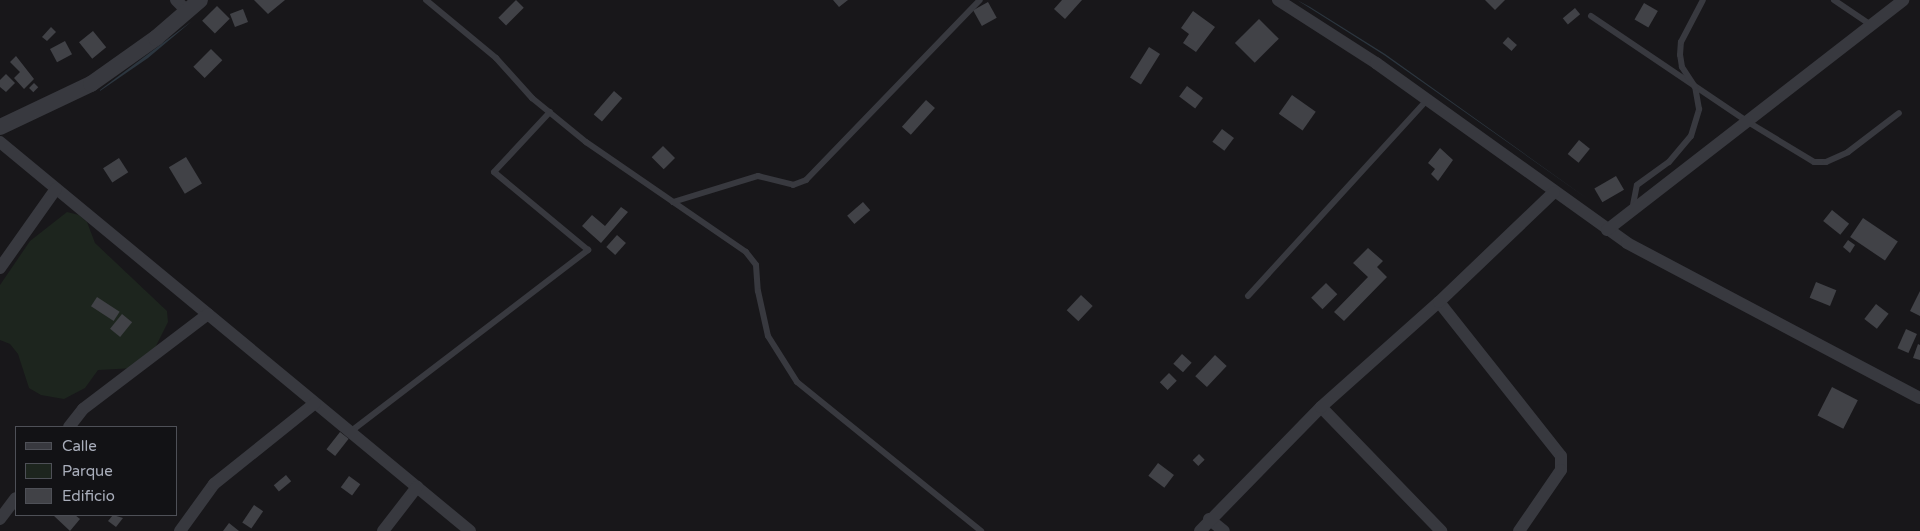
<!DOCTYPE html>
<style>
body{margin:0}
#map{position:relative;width:1920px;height:531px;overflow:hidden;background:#18171a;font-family:"Varela Round",sans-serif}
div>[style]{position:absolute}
.green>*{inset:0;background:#1d251e}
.water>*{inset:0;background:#2c363f}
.building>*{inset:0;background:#414247;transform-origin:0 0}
.service>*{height:6px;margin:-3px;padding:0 3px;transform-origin:3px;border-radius:3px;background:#38393f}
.minor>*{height:12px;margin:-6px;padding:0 6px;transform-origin:6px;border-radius:6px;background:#38393f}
.tertiary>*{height:16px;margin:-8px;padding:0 8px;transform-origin:8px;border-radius:8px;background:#38393f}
span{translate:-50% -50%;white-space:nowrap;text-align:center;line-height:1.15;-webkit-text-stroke:4.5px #121215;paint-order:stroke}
.legend{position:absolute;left:15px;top:426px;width:162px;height:90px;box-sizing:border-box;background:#121215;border:1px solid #4e5057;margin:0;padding:6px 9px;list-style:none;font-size:15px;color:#a9aebb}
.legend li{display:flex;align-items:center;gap:10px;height:25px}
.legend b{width:25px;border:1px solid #4e5057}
</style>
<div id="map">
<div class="green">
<i style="clip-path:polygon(67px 212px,79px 215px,87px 222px,95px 243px,167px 311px,168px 322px,153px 352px,135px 368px,98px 370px,85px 388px,64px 399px,41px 395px,29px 388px,18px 354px,10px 344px,0 340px,0 285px,30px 241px)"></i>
</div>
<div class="water">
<i style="clip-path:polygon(1297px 0,1310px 7px,1385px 54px,1592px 202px,1384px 55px)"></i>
<i style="clip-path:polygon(192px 21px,148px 58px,100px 91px,100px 90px)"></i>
</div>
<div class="building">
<i style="clip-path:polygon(254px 0,285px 0,268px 14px)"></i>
<i style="left:516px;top:0;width:11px;height:25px;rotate:45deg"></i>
<i style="clip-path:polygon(833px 0,848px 0,839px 7px)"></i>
<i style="clip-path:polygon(1062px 0,1082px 0,1065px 19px,1054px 9px)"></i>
<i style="clip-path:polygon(1485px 0,1505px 0,1495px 10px)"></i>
<i style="left:988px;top:2px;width:18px;height:17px;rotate:61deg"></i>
<i style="left:1644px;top:3px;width:16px;height:19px;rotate:30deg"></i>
<i style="left:217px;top:6px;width:18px;height:21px;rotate:45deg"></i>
<i style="left:1575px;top:8px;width:8px;height:16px;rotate:50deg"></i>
<i style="left:243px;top:9px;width:14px;height:14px;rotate:69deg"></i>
<i style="clip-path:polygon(1193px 11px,1215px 27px,1196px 52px,1183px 43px,1189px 34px,1181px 28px)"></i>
<i style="left:1259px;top:19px;width:28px;height:34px;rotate:45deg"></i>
<i style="clip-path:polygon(51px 27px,56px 32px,47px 41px,42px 37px)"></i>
<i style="left:93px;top:31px;width:21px;height:18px;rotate:51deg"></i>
<i style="left:1508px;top:37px;width:12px;height:8px;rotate:42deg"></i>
<i style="left:65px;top:41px;width:15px;height:17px;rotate:62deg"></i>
<i style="left:1149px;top:47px;width:13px;height:36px;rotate:32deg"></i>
<i style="left:211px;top:49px;width:16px;height:25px;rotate:45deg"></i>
<i style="clip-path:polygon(16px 56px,34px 79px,24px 89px,14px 78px,20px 72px,10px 62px)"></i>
<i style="clip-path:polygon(6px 74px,15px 83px,6px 92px,0 87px,0 80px)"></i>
<i style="left:34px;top:83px;width:6px;height:7px;rotate:45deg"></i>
<i style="left:1187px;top:86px;width:20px;height:13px;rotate:37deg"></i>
<i style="left:614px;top:91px;width:11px;height:31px;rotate:41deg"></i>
<i style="left:1292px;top:95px;width:29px;height:23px;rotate:35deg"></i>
<i style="left:926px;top:100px;width:12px;height:36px;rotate:42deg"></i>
<i style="left:1222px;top:129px;width:15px;height:16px;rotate:37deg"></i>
<i style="left:1579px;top:140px;width:14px;height:18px;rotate:39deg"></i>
<i style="left:663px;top:146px;width:17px;height:16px;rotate:45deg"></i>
<i style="clip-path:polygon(1440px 148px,1453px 160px,1438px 181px,1431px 174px,1435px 169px,1428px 163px)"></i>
<i style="left:186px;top:157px;width:31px;height:20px;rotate:59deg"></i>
<i style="left:119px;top:158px;width:17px;height:19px;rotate:57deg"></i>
<i style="left:1616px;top:176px;width:16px;height:25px;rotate:60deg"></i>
<i style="left:863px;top:202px;width:11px;height:21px;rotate:49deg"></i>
<i style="clip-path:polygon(621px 207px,628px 212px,601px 243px,582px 226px,592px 215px,605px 226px)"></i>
<i style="left:1832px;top:210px;width:22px;height:14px;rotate:39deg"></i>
<i style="left:1863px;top:218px;width:42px;height:23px;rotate:34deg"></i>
<i style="left:617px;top:235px;width:12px;height:16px;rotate:42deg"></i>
<i style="clip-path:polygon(1848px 240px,1855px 245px,1850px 253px,1843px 247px)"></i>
<i style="clip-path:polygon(1368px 248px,1383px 261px,1377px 267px,1387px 277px,1344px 321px,1334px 312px,1368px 277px,1353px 263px)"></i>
<i style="left:1816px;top:282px;width:22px;height:17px;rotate:22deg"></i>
<i style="left:1326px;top:283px;width:16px;height:21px;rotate:45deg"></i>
<i style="clip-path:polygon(1920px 291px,1920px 316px,1910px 311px)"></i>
<i style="left:1081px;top:295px;width:16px;height:21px;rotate:43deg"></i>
<i style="left:97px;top:297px;width:27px;height:11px;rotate:33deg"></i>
<i style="left:1876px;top:304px;width:16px;height:19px;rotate:38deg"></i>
<i style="left:122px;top:314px;width:13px;height:19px;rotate:39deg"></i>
<i style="left:1906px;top:329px;width:12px;height:21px;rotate:24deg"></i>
<i style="clip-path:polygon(1918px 344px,1920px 345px,1920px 360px,1913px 358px)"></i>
<i style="left:1182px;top:354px;width:13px;height:13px;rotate:42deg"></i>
<i style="left:1215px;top:355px;width:16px;height:29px;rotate:43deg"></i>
<i style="left:1169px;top:373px;width:11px;height:13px;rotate:45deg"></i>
<i style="left:1832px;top:387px;width:29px;height:32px;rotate:27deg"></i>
<i style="left:340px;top:432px;width:11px;height:22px;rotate:38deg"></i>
<i style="left:1199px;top:454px;width:8px;height:9px;rotate:45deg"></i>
<i style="left:1158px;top:463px;width:20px;height:16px;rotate:37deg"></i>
<i style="left:286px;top:475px;width:8px;height:16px;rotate:50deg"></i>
<i style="left:349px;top:476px;width:14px;height:14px;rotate:36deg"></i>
<i style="left:254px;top:505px;width:11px;height:21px;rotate:34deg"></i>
<i style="clip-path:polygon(53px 515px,75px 515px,80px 519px,70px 531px)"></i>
<i style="clip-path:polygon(113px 515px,123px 518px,116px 527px,108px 521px)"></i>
<i style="clip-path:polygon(229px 523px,239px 531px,223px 531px)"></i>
</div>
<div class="service">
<i style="left:426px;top:0;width:91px;rotate:39.6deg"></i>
<i style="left:496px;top:58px;width:54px;rotate:48deg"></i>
<i style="left:532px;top:98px;width:70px;rotate:39.2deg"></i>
<i style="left:586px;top:142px;width:194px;rotate:34.5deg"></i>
<i style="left:746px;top:252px;width:16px;rotate:52deg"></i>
<i style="left:756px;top:265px;width:26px;rotate:86deg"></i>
<i style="left:758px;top:291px;width:46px;rotate:77.5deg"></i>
<i style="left:768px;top:336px;width:54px;rotate:57.8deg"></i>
<i style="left:797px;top:382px;width:237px;rotate:39deg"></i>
<i style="left:1834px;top:0;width:45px;rotate:34deg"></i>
<i style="left:1591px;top:16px;width:189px;rotate:34deg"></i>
<i style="left:1748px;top:122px;width:77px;rotate:31.2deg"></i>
<i style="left:1814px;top:162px;width:12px"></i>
<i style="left:1826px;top:162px;width:24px;rotate:-24deg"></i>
<i style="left:1848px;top:152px;width:64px;rotate:-37.4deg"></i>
<i style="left:673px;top:202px;width:89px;rotate:-17deg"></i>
<i style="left:758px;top:176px;width:36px;rotate:14deg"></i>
<i style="left:793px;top:185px;width:14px;rotate:-21deg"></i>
<i style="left:806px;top:180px;width:250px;rotate:-46deg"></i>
<i style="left:1632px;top:210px;width:25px;rotate:-79deg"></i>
<i style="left:1637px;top:185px;width:39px;rotate:-36deg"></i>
<i style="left:1669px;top:162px;width:34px;rotate:-50deg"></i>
<i style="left:1691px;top:136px;width:28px;rotate:-73deg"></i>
<i style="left:1699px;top:109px;width:22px;rotate:-100deg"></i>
<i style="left:1695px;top:87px;width:24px;rotate:-123deg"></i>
<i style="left:1682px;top:67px;width:12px;rotate:-99deg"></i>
<i style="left:1680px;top:55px;width:13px;rotate:-86deg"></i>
<i style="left:1681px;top:42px;width:47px;rotate:-62.4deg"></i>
<i style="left:1248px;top:296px;width:265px;rotate:-47.6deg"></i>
<i style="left:350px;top:432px;width:300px;rotate:-37.4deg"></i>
<i style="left:588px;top:250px;width:122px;rotate:-140.3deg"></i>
<i style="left:494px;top:172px;width:82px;rotate:-47deg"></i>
</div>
<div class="minor">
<i style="left:176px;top:0;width:17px;rotate:45deg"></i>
<i style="left:1278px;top:0;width:117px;rotate:32.7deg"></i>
<i style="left:1376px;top:63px;width:309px;rotate:35.6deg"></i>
<i style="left:1627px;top:243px;width:331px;rotate:27.9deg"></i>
<i style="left:0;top:142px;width:610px;rotate:39.61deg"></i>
<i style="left:1607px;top:230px;width:375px;rotate:-37.8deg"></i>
<i style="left:0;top:268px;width:97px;rotate:-54.7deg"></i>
<i style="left:1439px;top:302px;width:196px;rotate:51.6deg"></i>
<i style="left:1561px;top:456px;width:14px;rotate:90deg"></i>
<i style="left:1561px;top:470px;width:74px;rotate:124.5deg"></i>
<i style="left:1321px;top:407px;width:173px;rotate:45.9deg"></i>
<i style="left:69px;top:427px;width:23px;rotate:-52deg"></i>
<i style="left:83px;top:409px;width:157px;rotate:-37.2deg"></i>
<i style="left:0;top:519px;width:26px;rotate:-53deg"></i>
<i style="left:1209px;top:519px;width:19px;rotate:39deg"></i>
<i style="left:180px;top:531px;width:58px;rotate:-54.1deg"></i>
<i style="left:214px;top:484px;width:129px;rotate:-38.7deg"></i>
<i style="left:383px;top:531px;width:56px;rotate:-52.3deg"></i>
<i style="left:1200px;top:531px;width:173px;rotate:-45.7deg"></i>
<i style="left:1321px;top:407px;width:158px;rotate:-41.7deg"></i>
<i style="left:1439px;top:302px;width:159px;rotate:-43.7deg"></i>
</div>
<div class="tertiary">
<i style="left:0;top:127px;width:101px;rotate:-25.3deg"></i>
<i style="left:91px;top:84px;width:80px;rotate:-35.3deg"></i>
<i style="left:156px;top:38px;width:58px;rotate:-40.8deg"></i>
</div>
<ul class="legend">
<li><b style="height:6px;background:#38393f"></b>Calle</li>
<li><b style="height:14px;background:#1d251e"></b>Parque</li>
<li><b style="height:14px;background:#414247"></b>Edificio</li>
</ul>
</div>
